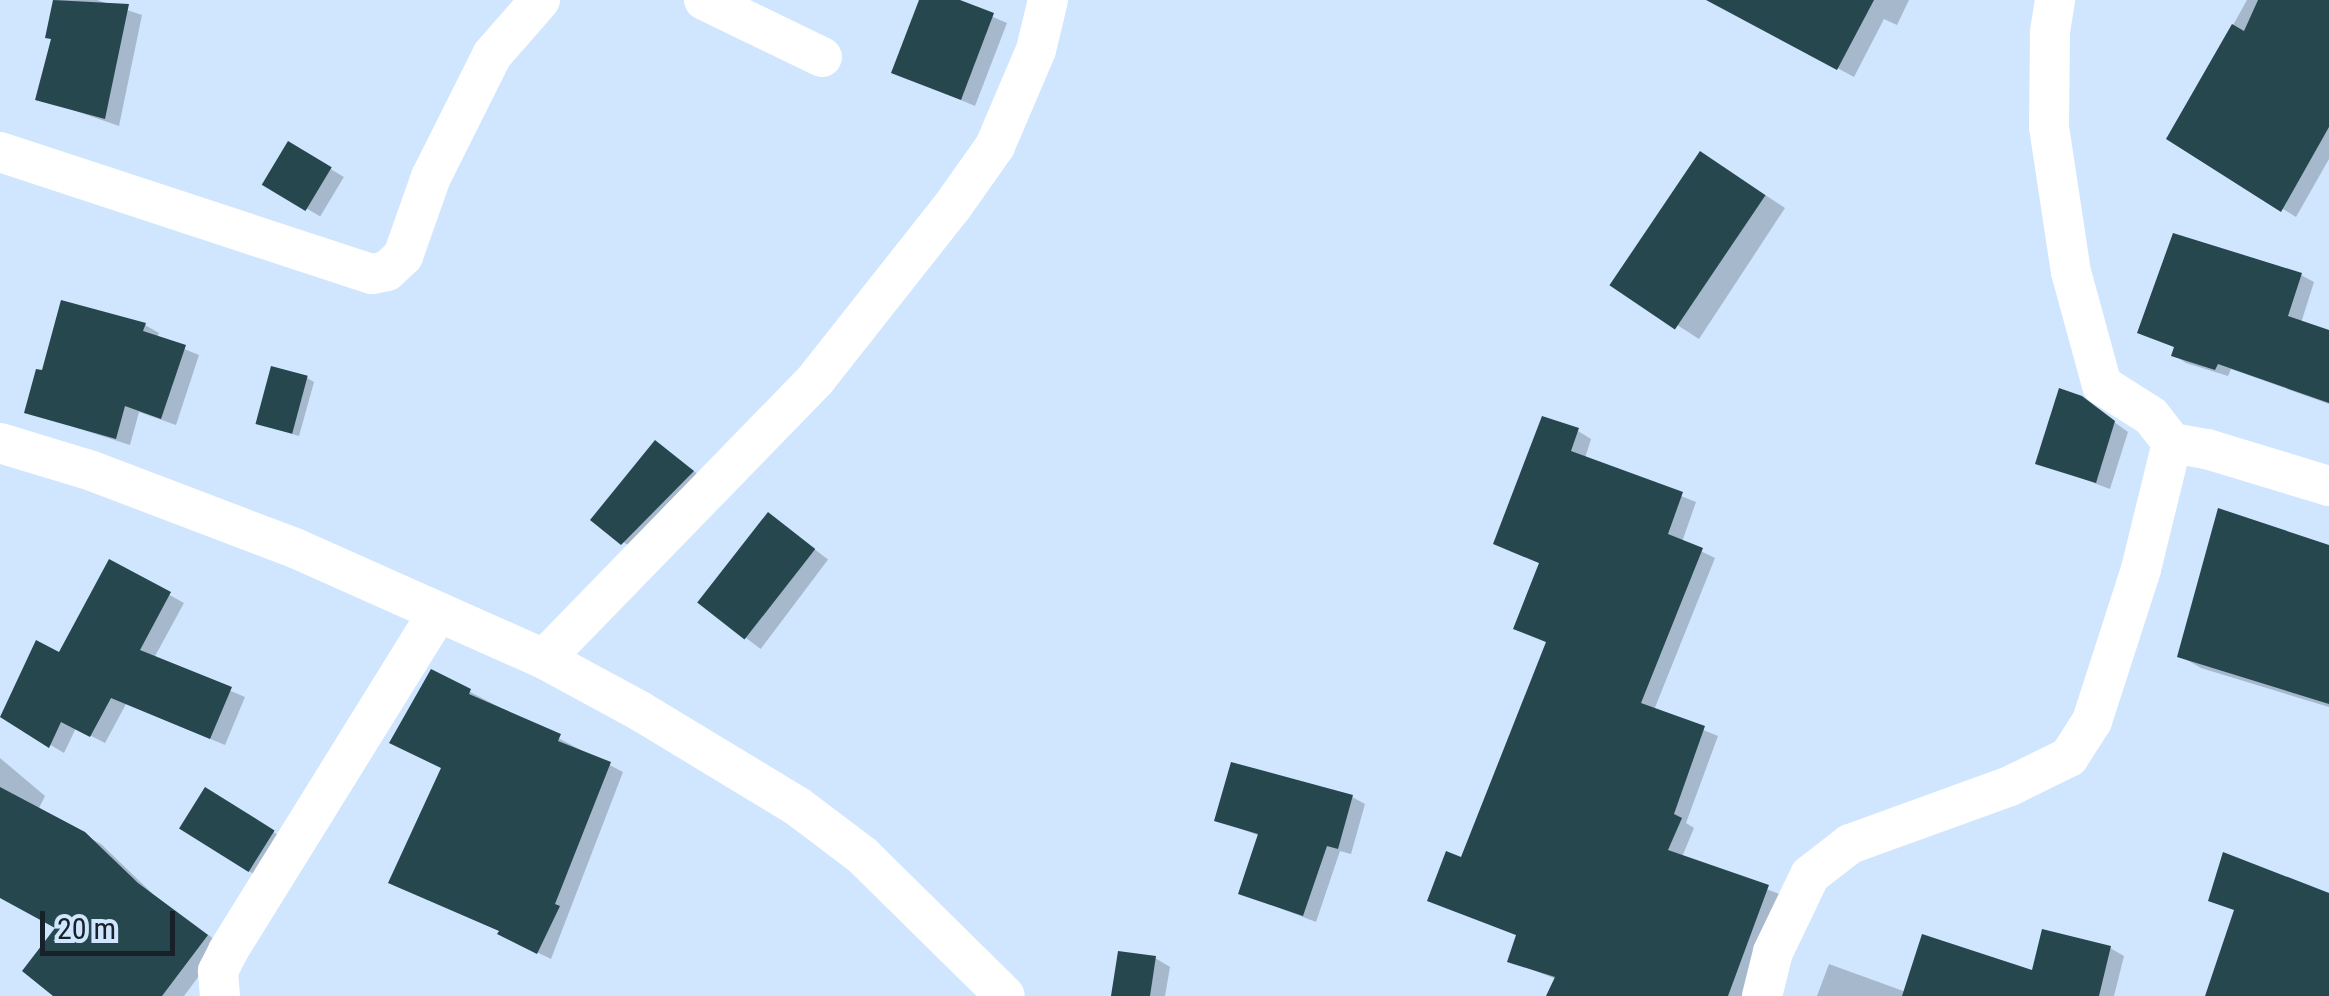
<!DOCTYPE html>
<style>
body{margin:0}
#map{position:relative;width:2329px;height:996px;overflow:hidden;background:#d0e6fe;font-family:"Roboto Condensed",sans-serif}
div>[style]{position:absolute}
.shadow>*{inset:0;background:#0003;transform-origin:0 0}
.building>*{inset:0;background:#27474f;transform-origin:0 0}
.minor>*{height:40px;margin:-20px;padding:0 20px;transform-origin:20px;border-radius:20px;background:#fff}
span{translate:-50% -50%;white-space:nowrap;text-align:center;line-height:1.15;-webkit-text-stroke:10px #d0e6fe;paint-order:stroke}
.scale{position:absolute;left:40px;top:911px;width:135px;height:45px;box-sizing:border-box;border:5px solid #182029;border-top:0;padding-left:12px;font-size:30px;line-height:35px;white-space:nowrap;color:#182029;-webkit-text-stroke:8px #d0e6fe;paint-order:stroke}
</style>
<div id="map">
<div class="shadow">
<i style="clip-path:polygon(56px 0,97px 0,142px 15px,119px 126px,38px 98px,54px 39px,48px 36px)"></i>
<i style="clip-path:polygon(922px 0,953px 0,1007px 23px,975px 106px,894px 72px)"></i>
<i style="clip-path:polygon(1711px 0,1909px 0,1897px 25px,1884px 19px,1854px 77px)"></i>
<i style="clip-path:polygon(2247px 0,2329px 0,2329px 159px,2296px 217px,2170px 138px)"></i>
<i style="left:289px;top:144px;width:64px;height:46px;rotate:31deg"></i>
<i style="clip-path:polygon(1722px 166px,1785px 208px,1699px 339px,1615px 285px)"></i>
<i style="clip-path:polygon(2301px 275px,2314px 282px,2301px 323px,2329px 333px,2329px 404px,2231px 369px,2228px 376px,2186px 363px,2174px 355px,2176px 348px,2140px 332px)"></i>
<i style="clip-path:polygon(145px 325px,159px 333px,157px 338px,199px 355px,176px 425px,139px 412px,130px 445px,27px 412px)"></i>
<i style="clip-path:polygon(307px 378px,314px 382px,299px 436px,265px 426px)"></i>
<i style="clip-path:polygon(2081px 398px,2128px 432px,2110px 489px,2038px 462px)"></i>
<i style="clip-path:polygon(1578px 431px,1591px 439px,1585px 458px,1696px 502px,1682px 542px,1715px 558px,1654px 710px,1718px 736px,1686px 823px,1694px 828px,1682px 857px,1782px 895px,1745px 996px,1549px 996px,1556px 979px,1510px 961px,1518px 936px,1430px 900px,1463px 860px,1548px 643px,1516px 628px,1541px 564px,1510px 551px)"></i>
<i style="clip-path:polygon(655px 443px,706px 480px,637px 552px,594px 520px)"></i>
<i style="left:769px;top:515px;width:74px;height:112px;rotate:37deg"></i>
<i style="clip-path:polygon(2329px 547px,2329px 707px,2201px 668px,2180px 656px)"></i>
<i style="clip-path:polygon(110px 562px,184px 603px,154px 658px,245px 697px,225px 745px,126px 704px,105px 743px,76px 728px,64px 753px,1px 715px,60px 655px)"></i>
<i style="clip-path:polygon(432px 672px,623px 772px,551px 959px,514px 941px,444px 768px)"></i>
<i style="clip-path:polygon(0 758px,45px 796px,38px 810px,101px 844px,154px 895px,222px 945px,184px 996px,57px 996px,59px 927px,0 896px)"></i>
<i style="left:206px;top:790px;width:95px;height:46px;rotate:32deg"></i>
<i style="clip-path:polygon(1352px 797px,1365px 804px,1351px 854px,1340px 851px,1316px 922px,1241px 893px,1260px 836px,1217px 820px)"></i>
<i style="clip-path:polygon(2044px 932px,2110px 948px,2124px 956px,2114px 996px,1817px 996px,1829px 964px,1906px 992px,2034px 973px)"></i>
<i style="clip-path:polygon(1155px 958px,1170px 967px,1165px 996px,1114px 996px)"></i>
</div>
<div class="building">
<i style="clip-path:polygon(53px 0,129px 4px,105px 119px,35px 100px,51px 39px,45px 38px)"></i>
<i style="clip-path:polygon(919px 0,960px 0,994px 13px,961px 100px,891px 73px)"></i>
<i style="clip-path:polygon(1706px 0,1874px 0,1837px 70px)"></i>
<i style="clip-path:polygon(2258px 0,2329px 0,2329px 127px,2281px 212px,2166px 139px,2232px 24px,2244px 31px)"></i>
<i style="left:288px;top:141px;width:51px;height:51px;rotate:31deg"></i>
<i style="left:1700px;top:151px;width:79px;height:162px;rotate:34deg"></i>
<i style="clip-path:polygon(2173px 233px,2302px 273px,2288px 316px,2329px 330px,2329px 403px,2218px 364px,2215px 370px,2171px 356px,2174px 347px,2137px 333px)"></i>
<i style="clip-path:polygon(61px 300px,146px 323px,143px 331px,186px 345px,161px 419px,125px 406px,116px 439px,24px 413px,36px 369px,42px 370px)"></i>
<i style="left:271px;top:366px;width:38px;height:60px;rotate:15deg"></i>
<i style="clip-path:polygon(2059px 388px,2082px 396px,2115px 421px,2096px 483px,2035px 464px)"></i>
<i style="clip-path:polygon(1542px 416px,1579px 428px,1571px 451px,1683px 492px,1668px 534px,1703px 548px,1641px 703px,1705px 726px,1674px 814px,1682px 818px,1668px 850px,1769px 885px,1728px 996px,1546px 996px,1555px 977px,1507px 962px,1516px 935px,1427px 901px,1446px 851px,1461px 857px,1546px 642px,1513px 629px,1539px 563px,1493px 544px)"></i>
<i style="clip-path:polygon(655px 440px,694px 471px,621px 545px,590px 520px)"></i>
<i style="clip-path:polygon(2218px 508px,2329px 545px,2329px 704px,2177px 657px)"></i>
<i style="left:768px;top:512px;width:60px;height:115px;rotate:38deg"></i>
<i style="clip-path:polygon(109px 559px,171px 592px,140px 650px,232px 687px,210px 739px,111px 698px,90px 737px,61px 722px,49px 748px,0 717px,36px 640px,59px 652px)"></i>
<i style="clip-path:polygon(431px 669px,471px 689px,469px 694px,561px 734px,558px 741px,611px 762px,555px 904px,560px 906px,537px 954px,497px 934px,499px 931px,388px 883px,441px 768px,389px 743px)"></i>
<i style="clip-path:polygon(1231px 762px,1353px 795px,1338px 849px,1327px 846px,1303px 916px,1238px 894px,1258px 834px,1214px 821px)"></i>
<i style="clip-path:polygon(0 787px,85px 832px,138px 883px,208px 935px,162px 996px,53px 996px,22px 971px,55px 928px,0 898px)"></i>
<i style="left:205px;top:787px;width:82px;height:49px;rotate:32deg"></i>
<i style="clip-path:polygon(2223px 852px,2329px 893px,2329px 996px,2205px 996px,2234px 910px,2208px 901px)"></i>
<i style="clip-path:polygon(2042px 929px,2111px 946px,2099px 996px,1902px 996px,1922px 934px,2032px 970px)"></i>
<i style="clip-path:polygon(1118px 951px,1156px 956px,1150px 996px,1111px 996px)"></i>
</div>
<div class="minor">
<i style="left:704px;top:0;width:131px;rotate:25.8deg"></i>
<i style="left:2055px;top:0;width:33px;rotate:99deg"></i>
<i style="left:2050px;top:33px;width:94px;rotate:90.6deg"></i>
<i style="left:2049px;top:127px;width:147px;rotate:81.4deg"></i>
<i style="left:2071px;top:272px;width:117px;rotate:74.7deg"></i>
<i style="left:2102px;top:385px;width:58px;rotate:32.3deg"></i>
<i style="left:2151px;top:416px;width:34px;rotate:52deg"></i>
<i style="left:2172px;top:443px;width:36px;rotate:10deg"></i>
<i style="left:2207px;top:449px;width:127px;rotate:16.9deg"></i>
<i style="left:0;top:152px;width:391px;rotate:18.2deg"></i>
<i style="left:372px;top:274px;width:15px;rotate:-11deg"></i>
<i style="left:387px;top:271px;width:22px;rotate:-43deg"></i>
<i style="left:403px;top:256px;width:84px;rotate:-70.5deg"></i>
<i style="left:431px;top:177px;width:136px;rotate:-63.4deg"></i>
<i style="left:492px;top:55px;width:73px;rotate:-48.9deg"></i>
<i style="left:0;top:443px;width:96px;rotate:16.9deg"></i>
<i style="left:92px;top:471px;width:219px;rotate:20.8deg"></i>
<i style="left:297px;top:549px;width:270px;rotate:24deg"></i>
<i style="left:544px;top:659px;width:109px;rotate:28.4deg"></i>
<i style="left:640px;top:711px;width:184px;rotate:31.2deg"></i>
<i style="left:797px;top:806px;width:83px;rotate:37.1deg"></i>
<i style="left:863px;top:856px;width:199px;rotate:44.6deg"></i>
<i style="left:544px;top:659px;width:390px;rotate:-45.8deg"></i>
<i style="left:816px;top:379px;width:219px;rotate:-51.7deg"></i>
<i style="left:952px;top:207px;width:75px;rotate:-54.8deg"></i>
<i style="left:995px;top:146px;width:104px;rotate:-66.9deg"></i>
<i style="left:1036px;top:50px;width:51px;rotate:-76.5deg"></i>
<i style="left:220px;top:996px;width:25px;rotate:-95deg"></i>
<i style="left:218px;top:971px;width:22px;rotate:-63deg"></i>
<i style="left:228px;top:951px;width:399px;rotate:-58.2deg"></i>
<i style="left:1762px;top:996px;width:45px;rotate:-76deg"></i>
<i style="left:1773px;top:952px;width:85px;rotate:-64.3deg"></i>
<i style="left:1810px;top:875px;width:51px;rotate:-37.8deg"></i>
<i style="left:1850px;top:844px;width:170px;rotate:-19.9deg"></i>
<i style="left:2010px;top:786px;width:66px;rotate:-26.2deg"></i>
<i style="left:2069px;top:757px;width:43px;rotate:-57.4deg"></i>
<i style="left:2092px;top:721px;width:160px;rotate:-72.1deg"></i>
<i style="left:2141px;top:569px;width:130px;rotate:-76.2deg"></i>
</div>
<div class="scale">20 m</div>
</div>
